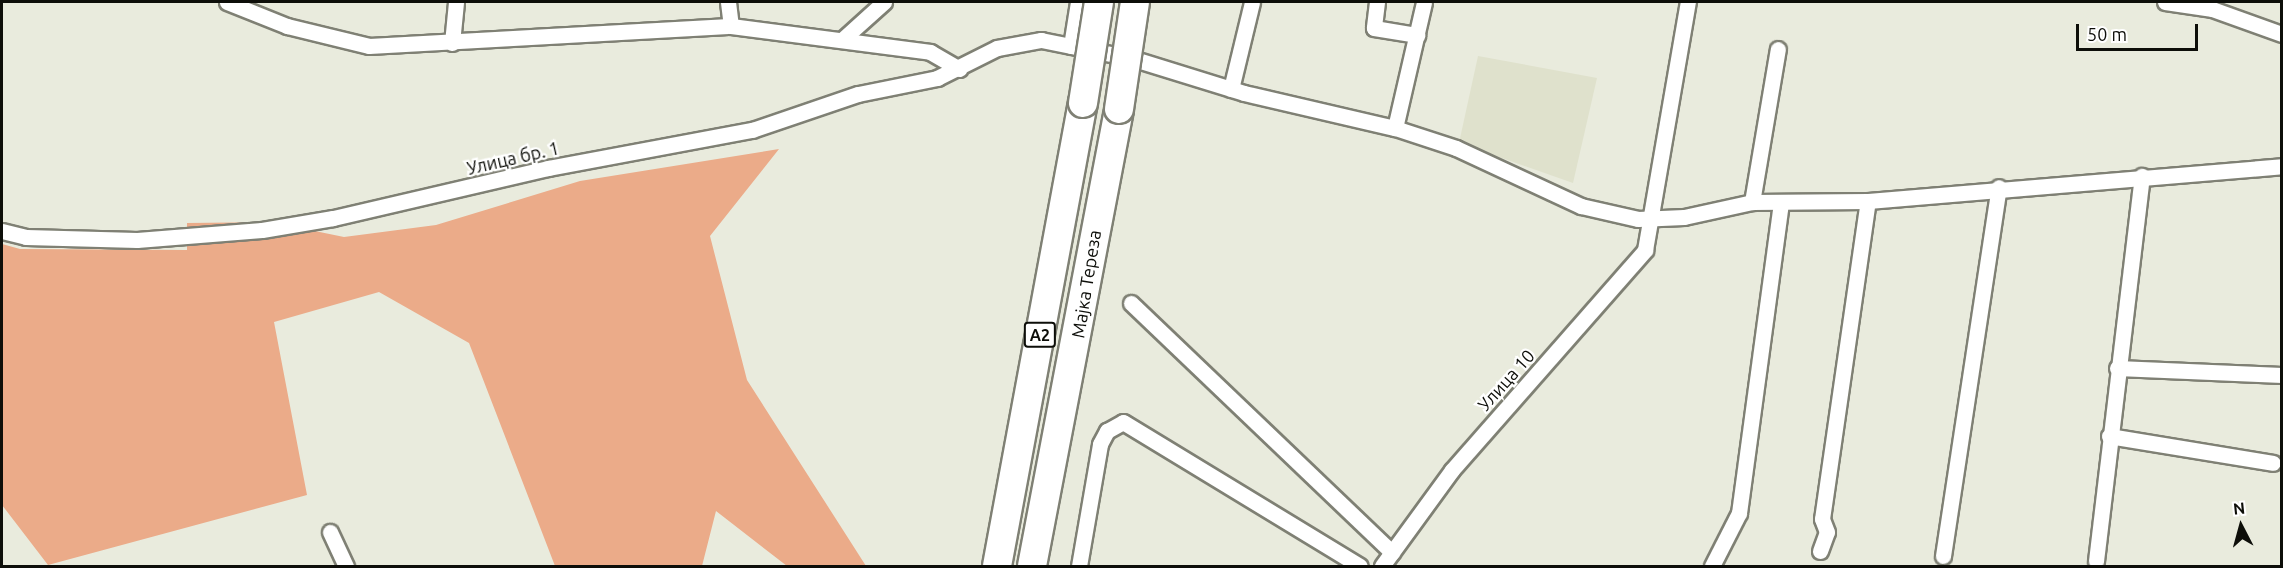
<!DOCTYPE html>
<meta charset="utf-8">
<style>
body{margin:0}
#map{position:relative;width:2283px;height:568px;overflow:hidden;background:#e9ebdd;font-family:Ubuntu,sans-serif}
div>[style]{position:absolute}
.built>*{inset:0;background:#dfe1cc}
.green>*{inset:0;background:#ebab89}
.roads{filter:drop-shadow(2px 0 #7f8074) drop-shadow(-2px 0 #7f8074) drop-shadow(0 2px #7f8074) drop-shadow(0 -2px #7f8074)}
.minor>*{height:15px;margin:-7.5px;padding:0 7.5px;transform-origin:7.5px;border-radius:7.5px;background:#fff}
.motorway>*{height:28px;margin:-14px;padding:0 14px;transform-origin:14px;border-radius:14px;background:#fff}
.bridges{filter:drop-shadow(2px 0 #7f8074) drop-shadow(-2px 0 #7f8074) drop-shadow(0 2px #7f8074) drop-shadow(0 -2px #7f8074)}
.motorway-bridge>*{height:28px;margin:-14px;padding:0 14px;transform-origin:14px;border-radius:14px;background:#fff}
span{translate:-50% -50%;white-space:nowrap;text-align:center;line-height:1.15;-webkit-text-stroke:4.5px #fff;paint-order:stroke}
.shield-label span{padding:2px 4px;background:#fff;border:2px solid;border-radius:4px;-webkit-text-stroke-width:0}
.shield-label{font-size:16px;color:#0d0e09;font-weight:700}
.street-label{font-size:18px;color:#0d0e09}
.frame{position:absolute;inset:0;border:3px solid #0d0e09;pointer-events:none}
.north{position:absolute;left:2211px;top:496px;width:60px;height:60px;-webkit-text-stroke:4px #fff;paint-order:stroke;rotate:354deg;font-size:16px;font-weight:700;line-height:24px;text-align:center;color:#0d0e09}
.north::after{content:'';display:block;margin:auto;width:21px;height:27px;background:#0d0e09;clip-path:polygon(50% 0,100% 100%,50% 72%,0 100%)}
.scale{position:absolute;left:2076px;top:24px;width:122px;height:27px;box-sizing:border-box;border:3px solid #0d0e09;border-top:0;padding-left:8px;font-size:18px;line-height:21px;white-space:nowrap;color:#0d0e09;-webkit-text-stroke:4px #fff;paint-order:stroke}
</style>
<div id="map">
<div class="built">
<i style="clip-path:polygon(1478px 56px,1597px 78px,1573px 183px,1459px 143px)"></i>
</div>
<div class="green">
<i style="clip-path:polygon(779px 149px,710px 236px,747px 380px,866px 566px,787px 566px,716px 511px,702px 566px,555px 566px,469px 343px,379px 292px,274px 322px,307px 495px,48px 565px,2px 505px,2px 244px,20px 249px,187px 250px,187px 223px,271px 222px,344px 237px,436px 225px,580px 181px)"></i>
</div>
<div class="roads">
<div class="minor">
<i style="left:227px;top:2px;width:65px;rotate:21.8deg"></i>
<i style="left:287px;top:26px;width:84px;rotate:13.7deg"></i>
<i style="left:369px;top:46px;width:363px;rotate:-3.2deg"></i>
<i style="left:731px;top:26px;width:201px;rotate:7.4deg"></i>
<i style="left:930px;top:52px;width:34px;rotate:30deg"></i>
<i style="left:728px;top:2px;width:24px;rotate:83deg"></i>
<i style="left:1377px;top:2px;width:26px;rotate:97deg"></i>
<i style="left:1374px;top:28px;width:44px;rotate:9.2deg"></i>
<i style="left:2165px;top:2px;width:48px;rotate:8.5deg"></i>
<i style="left:2212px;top:9px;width:74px;rotate:19.7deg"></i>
<i style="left:844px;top:38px;width:54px;rotate:-42deg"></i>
<i style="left:452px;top:43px;width:41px;rotate:-84.4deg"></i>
<i style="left:1071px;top:46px;width:45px;rotate:-81deg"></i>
<i style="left:1231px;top:89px;width:89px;rotate:-76.4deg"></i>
<i style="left:1395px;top:128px;width:129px;rotate:-77deg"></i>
<i style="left:1752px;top:202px;width:155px;rotate:-80.4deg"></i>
<i style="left:2px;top:231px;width:25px;rotate:14deg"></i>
<i style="left:26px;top:237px;width:111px;rotate:1.5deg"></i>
<i style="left:137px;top:240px;width:125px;rotate:-4.6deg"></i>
<i style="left:262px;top:230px;width:72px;rotate:-9.6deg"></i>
<i style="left:333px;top:218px;width:221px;rotate:-13.1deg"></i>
<i style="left:548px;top:168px;width:208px;rotate:-10.6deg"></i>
<i style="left:752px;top:130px;width:112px;rotate:-18.8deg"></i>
<i style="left:858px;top:94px;width:81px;rotate:-11.4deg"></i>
<i style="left:937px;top:78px;width:67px;rotate:-26.6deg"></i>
<i style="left:997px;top:48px;width:45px;rotate:-10.3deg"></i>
<i style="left:1041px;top:40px;width:92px;rotate:11.3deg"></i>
<i style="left:1131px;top:58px;width:118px;rotate:17.2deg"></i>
<i style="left:1244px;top:93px;width:155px;rotate:13.1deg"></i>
<i style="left:1395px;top:128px;width:64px;rotate:18.2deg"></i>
<i style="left:1456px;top:148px;width:138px;rotate:24.9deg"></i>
<i style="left:1581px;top:206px;width:58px;rotate:12.8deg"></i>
<i style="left:1638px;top:219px;width:46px;rotate:-2.5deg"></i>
<i style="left:1684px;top:217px;width:70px;rotate:-12.4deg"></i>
<i style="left:1752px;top:202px;width:116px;rotate:-0.5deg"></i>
<i style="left:1868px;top:201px;width:415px;rotate:-4.8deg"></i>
<i style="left:1131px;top:303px;width:361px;rotate:43.7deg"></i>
<i style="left:2117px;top:368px;width:165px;rotate:2.4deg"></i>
<i style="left:2109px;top:436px;width:166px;rotate:9.3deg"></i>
<i style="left:330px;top:532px;width:38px;rotate:65deg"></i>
<i style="left:1820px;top:551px;width:20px;rotate:-70deg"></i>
<i style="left:1827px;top:532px;width:14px;rotate:-111deg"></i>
<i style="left:1822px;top:519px;width:321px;rotate:-81.8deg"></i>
<i style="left:1943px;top:556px;width:373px;rotate:-81.4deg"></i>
<i style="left:2096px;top:561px;width:388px;rotate:-83.2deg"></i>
<i style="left:1079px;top:566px;width:124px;rotate:-80.2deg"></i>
<i style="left:1100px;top:444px;width:15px;rotate:-62deg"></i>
<i style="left:1107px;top:431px;width:18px;rotate:-29deg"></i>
<i style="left:1123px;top:422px;width:277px;rotate:31.3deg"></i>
<i style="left:1382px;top:566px;width:119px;rotate:-53.9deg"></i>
<i style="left:1452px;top:470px;width:293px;rotate:-48.7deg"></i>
<i style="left:1645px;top:250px;width:252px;rotate:-80.2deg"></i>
<i style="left:1712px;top:566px;width:59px;rotate:-63deg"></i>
<i style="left:1739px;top:513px;width:312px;rotate:-82.3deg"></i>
</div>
<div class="motorway">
<i style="left:997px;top:566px;width:471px;rotate:-79.5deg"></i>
<i style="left:1032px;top:566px;width:465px;rotate:-79.2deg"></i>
</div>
</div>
<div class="bridges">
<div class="motorway-bridge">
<i style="left:1083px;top:103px;width:102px;rotate:-81deg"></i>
<i style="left:1119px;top:109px;width:108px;rotate:-81.5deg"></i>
</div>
</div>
<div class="shield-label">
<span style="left:1040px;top:335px">A2</span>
</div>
<div class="street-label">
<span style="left:513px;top:158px;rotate:-13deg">Улица бр. 1</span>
<span style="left:1086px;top:284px;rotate:-81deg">Мајка Тереза</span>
<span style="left:1506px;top:380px;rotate:-48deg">Улица 10</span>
</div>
<div class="frame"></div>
<div class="north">N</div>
<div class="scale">50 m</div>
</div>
